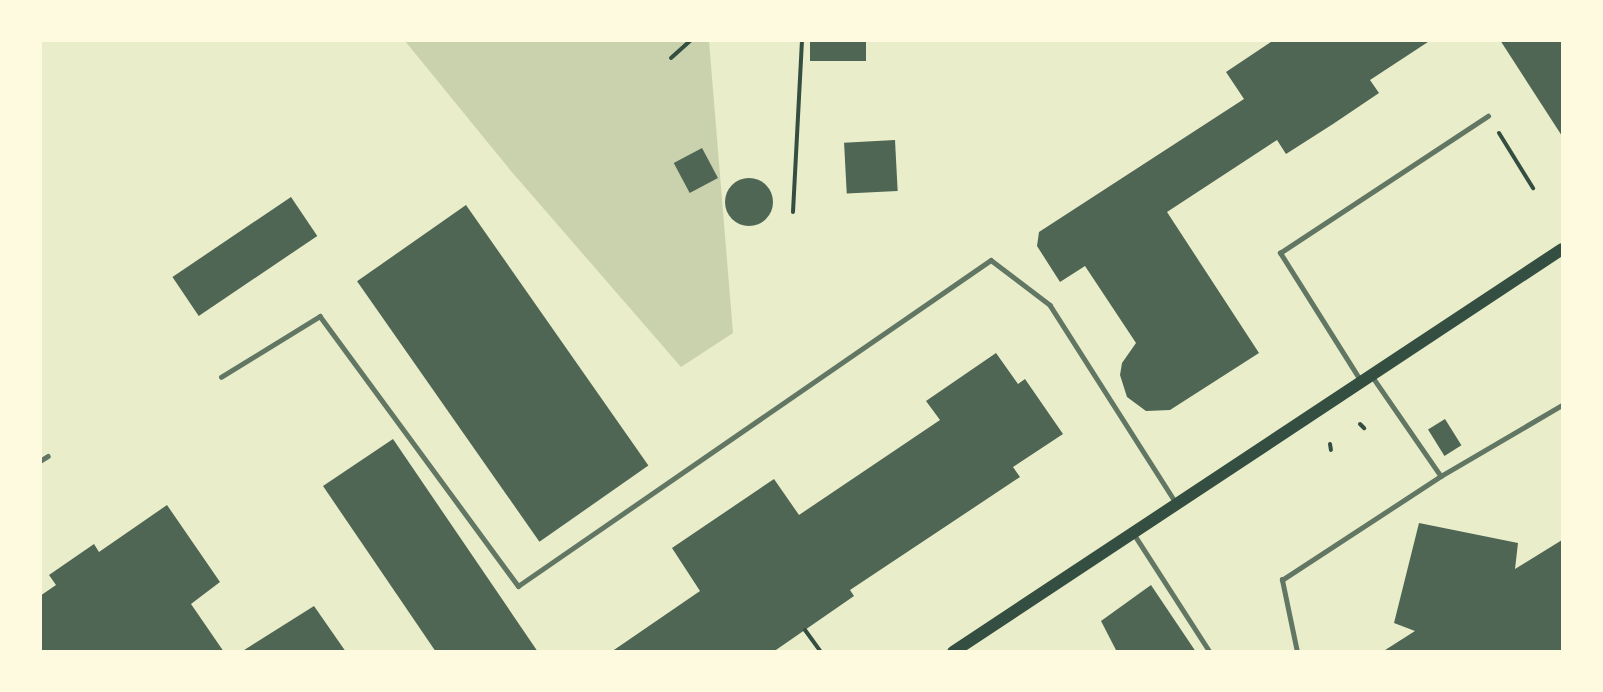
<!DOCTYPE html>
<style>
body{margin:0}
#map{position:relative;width:1603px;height:692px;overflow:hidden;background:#e9edc9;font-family:"Source Sans 3",sans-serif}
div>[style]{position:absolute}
.green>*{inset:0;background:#cad2ad}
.building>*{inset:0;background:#4f6655;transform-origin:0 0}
.round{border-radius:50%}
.path>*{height:4px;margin:-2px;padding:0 2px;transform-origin:2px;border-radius:2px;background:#344e41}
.service>*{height:4.5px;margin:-2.25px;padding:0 2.25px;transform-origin:2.25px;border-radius:2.25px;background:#617663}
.secondary>*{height:12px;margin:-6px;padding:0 6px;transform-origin:6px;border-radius:6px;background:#344e41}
span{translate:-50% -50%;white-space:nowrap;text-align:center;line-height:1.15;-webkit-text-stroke:5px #fefae0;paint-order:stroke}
.frame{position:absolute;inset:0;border:42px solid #fefae0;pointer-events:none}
</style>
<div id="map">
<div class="green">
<i style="clip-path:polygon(405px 41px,709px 41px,733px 333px,681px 367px,511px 171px)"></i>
</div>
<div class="building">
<i style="left:810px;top:40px;width:56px;height:21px"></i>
<i style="clip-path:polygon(1274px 40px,1431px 40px,1370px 80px,1379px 93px,1333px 124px,1286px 154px,1277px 140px,1167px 212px,1259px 353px,1170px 410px,1146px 411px,1127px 397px,1120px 375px,1122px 363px,1136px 343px,1085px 266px,1060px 282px,1037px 246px,1039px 232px,1244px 99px,1226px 72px)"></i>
<i style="clip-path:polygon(1500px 40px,1562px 40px,1562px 136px)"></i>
<i style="left:895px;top:140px;width:51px;height:51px;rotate:87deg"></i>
<i style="left:702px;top:148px;width:34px;height:32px;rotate:62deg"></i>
<i class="round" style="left:725px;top:178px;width:48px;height:48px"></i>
<i style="left:291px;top:197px;width:47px;height:143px;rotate:56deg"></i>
<i style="left:466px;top:205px;width:318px;height:133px;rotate:55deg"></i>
<i style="clip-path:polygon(996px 353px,1018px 384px,1025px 379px,1063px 434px,1013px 467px,1020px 477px,850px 590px,854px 596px,773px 652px,611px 652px,700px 591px,672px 548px,774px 479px,799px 515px,940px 420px,926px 401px)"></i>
<i style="left:1445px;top:419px;width:31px;height:20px;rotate:58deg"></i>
<i style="clip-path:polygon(393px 439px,538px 652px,436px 652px,323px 486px)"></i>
<i style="clip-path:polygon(167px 505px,220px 582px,191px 604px,224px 652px,40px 652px,40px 596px,56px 585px,49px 575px,94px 544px,99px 552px)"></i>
<i style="clip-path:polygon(1419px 523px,1518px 543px,1515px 569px,1562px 540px,1562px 652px,1382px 652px,1415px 631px,1394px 623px)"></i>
<i style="clip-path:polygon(1151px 585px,1196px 652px,1117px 652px,1101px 621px)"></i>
<i style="clip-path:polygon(314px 606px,346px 652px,241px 652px)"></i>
</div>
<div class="path">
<i style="left:671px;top:58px;width:27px;rotate:-42deg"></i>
<i style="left:1499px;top:133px;width:65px;rotate:58.3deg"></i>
<i style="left:793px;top:212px;width:172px;rotate:-87deg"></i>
<i style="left:1360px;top:424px;width:6px;rotate:45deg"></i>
<i style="left:1330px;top:444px;width:6px;rotate:81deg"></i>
<i style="left:805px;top:630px;width:27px;rotate:54deg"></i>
</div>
<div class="service">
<i style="left:1372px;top:376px;width:121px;rotate:55.4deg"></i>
<i style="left:221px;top:377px;width:116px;rotate:-31.6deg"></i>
<i style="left:320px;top:316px;width:335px;rotate:53.7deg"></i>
<i style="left:518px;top:586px;width:574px;rotate:-34.58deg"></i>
<i style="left:991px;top:260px;width:74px;rotate:37.3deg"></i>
<i style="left:1050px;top:305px;width:235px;rotate:57.5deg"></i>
<i style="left:1360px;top:380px;width:150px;rotate:-122.2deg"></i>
<i style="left:1280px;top:253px;width:249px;rotate:-33.4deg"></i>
<i style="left:40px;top:461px;width:9px;rotate:-32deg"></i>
<i style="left:1134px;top:534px;width:140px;rotate:57.2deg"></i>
<i style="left:1297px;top:652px;width:74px;rotate:-101.8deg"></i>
<i style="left:1282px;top:580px;width:190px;rotate:-33.2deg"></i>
<i style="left:1441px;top:476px;width:140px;rotate:-30.4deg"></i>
</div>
<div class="secondary">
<i style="left:953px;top:652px;width:730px;rotate:-33.49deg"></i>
</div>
<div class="frame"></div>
</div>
